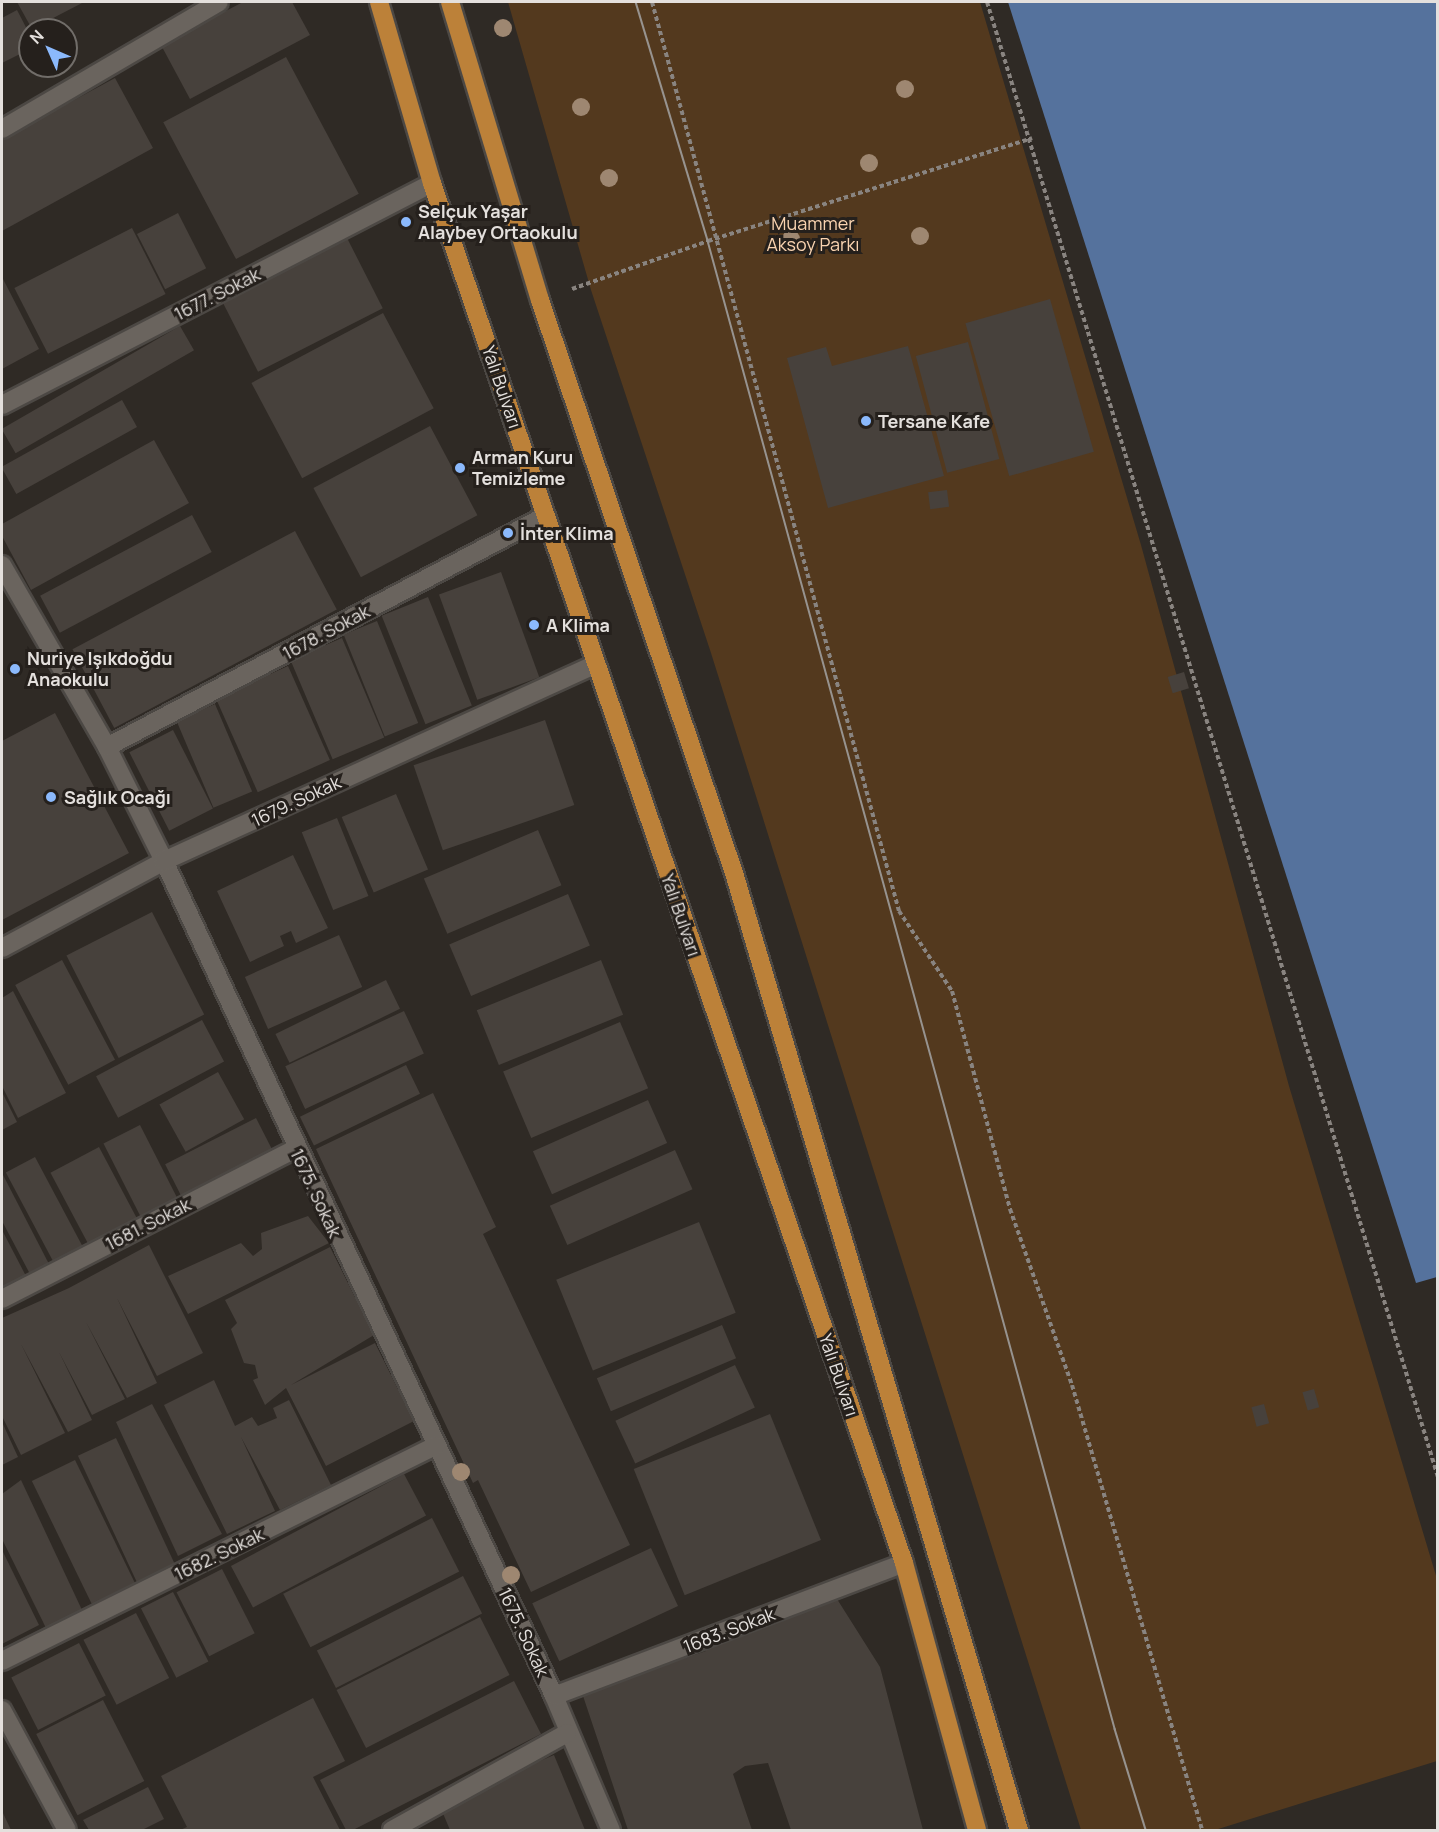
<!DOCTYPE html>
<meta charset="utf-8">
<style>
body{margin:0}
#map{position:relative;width:1439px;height:1832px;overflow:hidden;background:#2f2a25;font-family:Manrope,sans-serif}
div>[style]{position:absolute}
.green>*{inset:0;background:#53391e}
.water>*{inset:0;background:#55729d}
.building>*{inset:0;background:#47413c;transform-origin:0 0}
.path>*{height:4px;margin-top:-2px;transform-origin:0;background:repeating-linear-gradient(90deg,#898480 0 4.5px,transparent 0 7.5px)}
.roads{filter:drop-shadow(2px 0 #4c4844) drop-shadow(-2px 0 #4c4844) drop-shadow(0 2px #4c4844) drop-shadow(0 -2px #4c4844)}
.street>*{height:18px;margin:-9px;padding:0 9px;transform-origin:9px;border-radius:9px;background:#6a645e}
.primary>*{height:18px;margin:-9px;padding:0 9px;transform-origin:9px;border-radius:9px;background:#bc8139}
.tram>*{height:1.5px;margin:-0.75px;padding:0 0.75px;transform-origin:0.75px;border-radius:0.75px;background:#97938f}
.trees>*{width:18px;height:18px;margin:-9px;border-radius:50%;background:#9e8771}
.dots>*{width:16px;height:16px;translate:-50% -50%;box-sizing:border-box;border:3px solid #25201c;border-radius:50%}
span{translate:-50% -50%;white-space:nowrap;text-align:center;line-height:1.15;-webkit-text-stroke:6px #25201c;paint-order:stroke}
.poi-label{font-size:18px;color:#e4e0dd;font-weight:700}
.left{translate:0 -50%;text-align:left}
.park-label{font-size:18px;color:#f9d3b0}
.street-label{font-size:18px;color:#e4e0dd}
.frame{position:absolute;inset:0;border:3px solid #e4e0dd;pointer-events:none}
.north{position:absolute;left:18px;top:18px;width:60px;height:60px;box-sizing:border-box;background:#25201c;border:2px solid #716d69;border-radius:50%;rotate:315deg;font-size:16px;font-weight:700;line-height:24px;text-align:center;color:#e4e0dd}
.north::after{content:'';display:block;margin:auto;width:21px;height:27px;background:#8bb9fc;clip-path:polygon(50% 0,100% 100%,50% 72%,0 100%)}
</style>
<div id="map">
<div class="green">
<i style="clip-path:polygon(508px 2px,980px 2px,1141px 545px,1289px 1086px,1437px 1579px,1437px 1761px,1215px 1830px,1081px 1830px,711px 653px,591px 290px)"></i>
</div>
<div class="water">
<i style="clip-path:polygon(1008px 2px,1437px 2px,1437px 1277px,1416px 1283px)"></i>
</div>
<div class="building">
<i style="clip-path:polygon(17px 2px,84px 2px,32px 29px)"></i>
<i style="clip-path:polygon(243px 2px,292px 2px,310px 35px,190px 99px,161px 45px)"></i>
<i style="clip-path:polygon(17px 10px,30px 35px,30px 49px,2px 63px,2px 18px)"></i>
<i style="left:286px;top:57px;width:155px;height:139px;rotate:62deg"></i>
<i style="clip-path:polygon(115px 78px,153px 148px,2px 231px,2px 139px)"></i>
<i style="left:178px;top:213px;width:62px;height:46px;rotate:63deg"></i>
<i style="left:132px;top:228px;width:74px;height:132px;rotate:63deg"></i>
<i style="left:346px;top:236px;width:81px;height:140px;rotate:63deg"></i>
<i style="clip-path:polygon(2px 277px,39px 349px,2px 369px)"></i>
<i style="left:1050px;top:299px;width:159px;height:88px;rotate:74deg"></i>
<i style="left:383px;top:313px;width:108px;height:149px;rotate:62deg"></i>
<i style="left:180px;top:326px;width:28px;height:206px;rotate:60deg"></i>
<i style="left:968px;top:342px;width:121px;height:54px;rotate:75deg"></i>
<i style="clip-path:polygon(908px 346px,944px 476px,828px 508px,787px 358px,826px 347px,832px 366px)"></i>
<i style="left:122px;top:400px;width:31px;height:138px;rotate:61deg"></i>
<i style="left:430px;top:426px;width:101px;height:132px;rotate:62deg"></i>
<i style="clip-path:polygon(154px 440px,189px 503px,31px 590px,2px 536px,2px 524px)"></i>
<i style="left:947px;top:490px;width:17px;height:19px;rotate:83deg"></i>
<i style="left:192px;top:515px;width:42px;height:172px;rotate:62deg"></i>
<i style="left:295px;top:531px;width:89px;height:252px;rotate:62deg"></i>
<i style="left:501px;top:572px;width:112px;height:66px;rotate:70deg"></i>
<i style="left:428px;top:597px;width:117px;height:50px;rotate:68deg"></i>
<i style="left:377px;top:621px;width:110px;height:36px;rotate:68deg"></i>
<i style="left:342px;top:638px;width:108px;height:56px;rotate:67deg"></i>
<i style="left:288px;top:666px;width:103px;height:79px;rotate:66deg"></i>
<i style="left:1184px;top:672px;width:17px;height:17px;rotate:73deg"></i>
<i style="left:215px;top:704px;width:95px;height:42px;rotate:67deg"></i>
<i style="clip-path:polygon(55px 713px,129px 853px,2px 920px,2px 741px)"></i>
<i style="left:545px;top:720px;width:90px;height:139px;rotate:71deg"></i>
<i style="left:173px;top:730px;width:88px;height:49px;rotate:63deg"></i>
<i style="left:396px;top:794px;width:82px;height:59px;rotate:67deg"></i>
<i style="left:337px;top:818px;width:84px;height:38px;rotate:68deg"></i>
<i style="left:538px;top:830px;width:60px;height:124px;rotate:67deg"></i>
<i style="clip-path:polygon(293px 855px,328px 928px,296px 943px,291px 931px,280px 936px,284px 946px,250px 962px,217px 891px)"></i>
<i style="left:568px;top:894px;width:56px;height:129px;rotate:67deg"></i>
<i style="left:152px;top:912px;width:115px;height:96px;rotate:63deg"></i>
<i style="left:339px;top:935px;width:57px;height:103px;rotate:66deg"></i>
<i style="left:62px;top:960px;width:113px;height:53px;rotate:62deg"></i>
<i style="left:601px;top:960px;width:59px;height:134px;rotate:68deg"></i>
<i style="left:386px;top:980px;width:32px;height:123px;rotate:64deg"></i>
<i style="clip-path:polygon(13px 991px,66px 1093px,18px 1118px,2px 1086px,2px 998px)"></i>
<i style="left:404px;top:1011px;width:47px;height:131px;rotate:65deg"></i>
<i style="left:202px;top:1020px;width:47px;height:120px;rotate:62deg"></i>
<i style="left:620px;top:1022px;width:72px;height:127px;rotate:67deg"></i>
<i style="left:406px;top:1065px;width:32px;height:118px;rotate:64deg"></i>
<i style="left:218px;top:1072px;width:54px;height:67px;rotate:61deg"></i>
<i style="clip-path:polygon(2px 1092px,17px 1122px,2px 1130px)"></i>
<i style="clip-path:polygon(433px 1093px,496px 1227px,483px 1234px,630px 1545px,531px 1592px,478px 1480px,473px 1483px,316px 1149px)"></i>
<i style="left:648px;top:1100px;width:47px;height:126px;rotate:66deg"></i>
<i style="left:256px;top:1118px;width:38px;height:102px;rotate:63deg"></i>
<i style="left:140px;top:1125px;width:82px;height:41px;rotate:63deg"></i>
<i style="left:99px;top:1147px;width:84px;height:55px;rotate:62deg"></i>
<i style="left:675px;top:1150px;width:43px;height:137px;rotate:66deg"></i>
<i style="left:35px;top:1157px;width:104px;height:33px;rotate:62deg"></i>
<i style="clip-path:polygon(2px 1173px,50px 1266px,31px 1276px,2px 1221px)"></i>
<i style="clip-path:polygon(308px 1216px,329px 1243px,188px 1314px,168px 1276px,241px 1243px,253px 1256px,262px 1249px,261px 1233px)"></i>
<i style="left:699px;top:1222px;width:98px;height:154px;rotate:68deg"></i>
<i style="clip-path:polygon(2px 1230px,27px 1278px,2px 1291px)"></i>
<i style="clip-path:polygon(149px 1245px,203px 1353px,157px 1376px,117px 1298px,157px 1383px,127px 1398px,86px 1322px,125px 1399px,92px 1415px,59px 1352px,92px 1420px,68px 1432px,21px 1344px,65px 1433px,21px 1455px,2px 1416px,2px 1318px,69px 1288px)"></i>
<i style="clip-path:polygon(330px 1247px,374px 1335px,291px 1385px,375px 1343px,414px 1421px,326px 1466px,286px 1388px,265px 1405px,253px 1380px,258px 1378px,255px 1365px,244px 1363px,231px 1329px,237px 1323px,225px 1300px)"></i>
<i style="left:722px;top:1325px;width:36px;height:136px;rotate:67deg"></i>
<i style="left:735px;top:1365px;width:47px;height:132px;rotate:65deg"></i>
<i style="clip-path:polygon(214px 1380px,235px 1426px,252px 1417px,258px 1426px,277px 1418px,273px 1408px,289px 1400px,331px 1485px,280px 1510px,241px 1437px,275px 1511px,227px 1534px,164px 1405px)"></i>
<i style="left:1314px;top:1389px;width:19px;height:12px;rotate:74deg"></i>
<i style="clip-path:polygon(152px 1404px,222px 1534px,178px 1556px,116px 1422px)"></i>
<i style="left:1264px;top:1404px;width:20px;height:13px;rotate:75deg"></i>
<i style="left:770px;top:1414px;width:136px;height:147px;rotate:68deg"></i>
<i style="clip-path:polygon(2px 1422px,18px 1457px,2px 1465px)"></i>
<i style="left:116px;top:1438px;width:139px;height:42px;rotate:65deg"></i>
<i style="left:75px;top:1460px;width:137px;height:48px;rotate:64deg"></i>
<i style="left:404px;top:1474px;width:47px;height:196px;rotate:62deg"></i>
<i style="clip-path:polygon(21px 1480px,82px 1610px,46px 1628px,2px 1539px,2px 1494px)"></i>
<i style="left:432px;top:1518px;width:60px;height:167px;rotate:63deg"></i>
<i style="left:651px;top:1548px;width:64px;height:131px;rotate:65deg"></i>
<i style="clip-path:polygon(2px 1550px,39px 1625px,2px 1644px)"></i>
<i style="left:222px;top:1569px;width:72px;height:51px;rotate:63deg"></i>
<i style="left:463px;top:1576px;width:42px;height:164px;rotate:63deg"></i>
<i style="left:173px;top:1592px;width:78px;height:36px;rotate:63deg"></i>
<i style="clip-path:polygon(837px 1599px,880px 1667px,923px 1830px,791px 1830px,768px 1763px,745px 1766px,733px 1774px,752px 1830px,628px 1830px,582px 1693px,706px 1651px,704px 1644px)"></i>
<i style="left:136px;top:1613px;width:73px;height:59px;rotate:63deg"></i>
<i style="left:480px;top:1617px;width:65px;height:161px;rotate:63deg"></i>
<i style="left:79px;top:1643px;width:59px;height:76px;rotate:63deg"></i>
<i style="clip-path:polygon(514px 1681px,541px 1734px,353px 1830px,346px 1830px,320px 1780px)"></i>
<i style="clip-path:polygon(313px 1698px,345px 1761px,313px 1777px,340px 1830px,180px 1830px,187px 1827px,161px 1776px)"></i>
<i style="left:103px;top:1700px;width:91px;height:75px;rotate:63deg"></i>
<i style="clip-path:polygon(554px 1755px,585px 1830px,450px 1830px,439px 1804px)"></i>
<i style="clip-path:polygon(148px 1787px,164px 1819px,142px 1830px,89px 1830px,83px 1820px)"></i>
<i style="clip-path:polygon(2px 1811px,11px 1830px,2px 1830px)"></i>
</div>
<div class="path">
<i style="left:652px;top:2px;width:942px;rotate:74.8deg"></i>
<i style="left:899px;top:911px;width:96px;rotate:56.5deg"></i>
<i style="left:952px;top:991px;width:226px;rotate:75.1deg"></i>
<i style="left:1010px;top:1209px;width:187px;rotate:70.6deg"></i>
<i style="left:1072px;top:1385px;width:464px;rotate:73.7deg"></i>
<i style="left:987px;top:2px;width:1542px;rotate:73deg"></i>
<i style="left:572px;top:289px;width:144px;rotate:-19.4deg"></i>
<i style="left:708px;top:241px;width:340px;rotate:-17.6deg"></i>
</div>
<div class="roads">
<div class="street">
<i style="left:2px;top:129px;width:251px;rotate:-30.3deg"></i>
<i style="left:2px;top:405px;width:484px;rotate:-27.3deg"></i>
<i style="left:2px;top:565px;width:210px;rotate:60deg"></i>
<i style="left:107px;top:747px;width:127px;rotate:63.4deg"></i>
<i style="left:164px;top:861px;width:922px;rotate:64.96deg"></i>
<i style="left:554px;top:1696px;width:146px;rotate:67deg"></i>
<i style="left:107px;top:747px;width:495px;rotate:-27.8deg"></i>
<i style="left:2px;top:948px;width:184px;rotate:-28.2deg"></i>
<i style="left:164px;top:861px;width:475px;rotate:-24.5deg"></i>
<i style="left:2px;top:1299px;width:329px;rotate:-27.1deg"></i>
<i style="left:2px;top:1661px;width:484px;rotate:-26.4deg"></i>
<i style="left:554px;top:1696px;width:374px;rotate:-20.8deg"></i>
<i style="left:2px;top:1710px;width:136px;rotate:61.6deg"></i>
<i style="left:392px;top:1830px;width:200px;rotate:-29deg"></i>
</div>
<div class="primary">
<i style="left:379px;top:2px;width:189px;rotate:73.7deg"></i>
<i style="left:432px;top:183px;width:1458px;rotate:71.12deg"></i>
<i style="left:904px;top:1563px;width:277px;rotate:74.7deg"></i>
<i style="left:450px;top:2px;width:311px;rotate:73.2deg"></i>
<i style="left:540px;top:300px;width:605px;rotate:71.3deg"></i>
<i style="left:734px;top:873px;width:999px;rotate:73.42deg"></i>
</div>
</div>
<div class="tram">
<i style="left:636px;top:2px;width:250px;rotate:73.2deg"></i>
<i style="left:708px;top:241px;width:1543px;rotate:74.7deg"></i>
<i style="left:1115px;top:1729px;width:106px;rotate:72.9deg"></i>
</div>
<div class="trees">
<i style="left:503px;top:28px"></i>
<i style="left:905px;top:89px"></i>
<i style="left:581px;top:107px"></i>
<i style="left:869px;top:163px"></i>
<i style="left:609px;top:178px"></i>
<i style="left:920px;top:236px"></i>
<i style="left:791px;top:239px"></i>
<i style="left:461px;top:1472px"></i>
<i style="left:511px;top:1575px"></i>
</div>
<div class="dots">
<i style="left:406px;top:222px;background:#8bb9fc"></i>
<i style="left:866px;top:421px;background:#8bb9fc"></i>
<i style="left:460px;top:468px;background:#8bb9fc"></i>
<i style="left:508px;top:533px;background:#8bb9fc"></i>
<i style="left:534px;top:625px;background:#8bb9fc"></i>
<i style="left:15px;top:669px;background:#8bb9fc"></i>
<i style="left:51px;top:797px;background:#8bb9fc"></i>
</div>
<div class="poi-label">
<span class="left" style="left:418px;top:222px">Selçuk Yaşar<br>Alaybey Ortaokulu</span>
<span class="left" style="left:878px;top:421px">Tersane Kafe</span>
<span class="left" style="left:472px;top:468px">Arman Kuru<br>Temizleme</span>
<span class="left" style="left:520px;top:533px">İnter Klima</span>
<span class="left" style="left:546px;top:625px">A Klima</span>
<span class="left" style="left:27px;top:669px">Nuriye Işıkdoğdu<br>Anaokulu</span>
<span class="left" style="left:64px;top:797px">Sağlık Ocağı</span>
</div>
<div class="park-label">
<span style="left:813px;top:234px">Muammer<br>Aksoy Parkı</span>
</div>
<div class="street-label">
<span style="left:217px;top:294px;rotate:-27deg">1677. Sokak</span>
<span style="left:502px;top:387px;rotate:71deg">Yalı Bulvarı</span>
<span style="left:326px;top:632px;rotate:-28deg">1678. Sokak</span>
<span style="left:296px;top:801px;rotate:-25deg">1679. Sokak</span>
<span style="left:681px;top:915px;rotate:71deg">Yalı Bulvarı</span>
<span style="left:316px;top:1193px;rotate:65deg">1675. Sokak</span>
<span style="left:148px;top:1224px;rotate:-27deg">1681. Sokak</span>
<span style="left:839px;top:1375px;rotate:71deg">Yalı Bulvarı</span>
<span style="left:219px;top:1554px;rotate:-26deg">1682. Sokak</span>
<span style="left:729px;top:1630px;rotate:-21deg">1683. Sokak</span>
<span style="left:524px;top:1632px;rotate:65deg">1675. Sokak</span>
</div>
<div class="frame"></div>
<div class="north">N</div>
</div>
